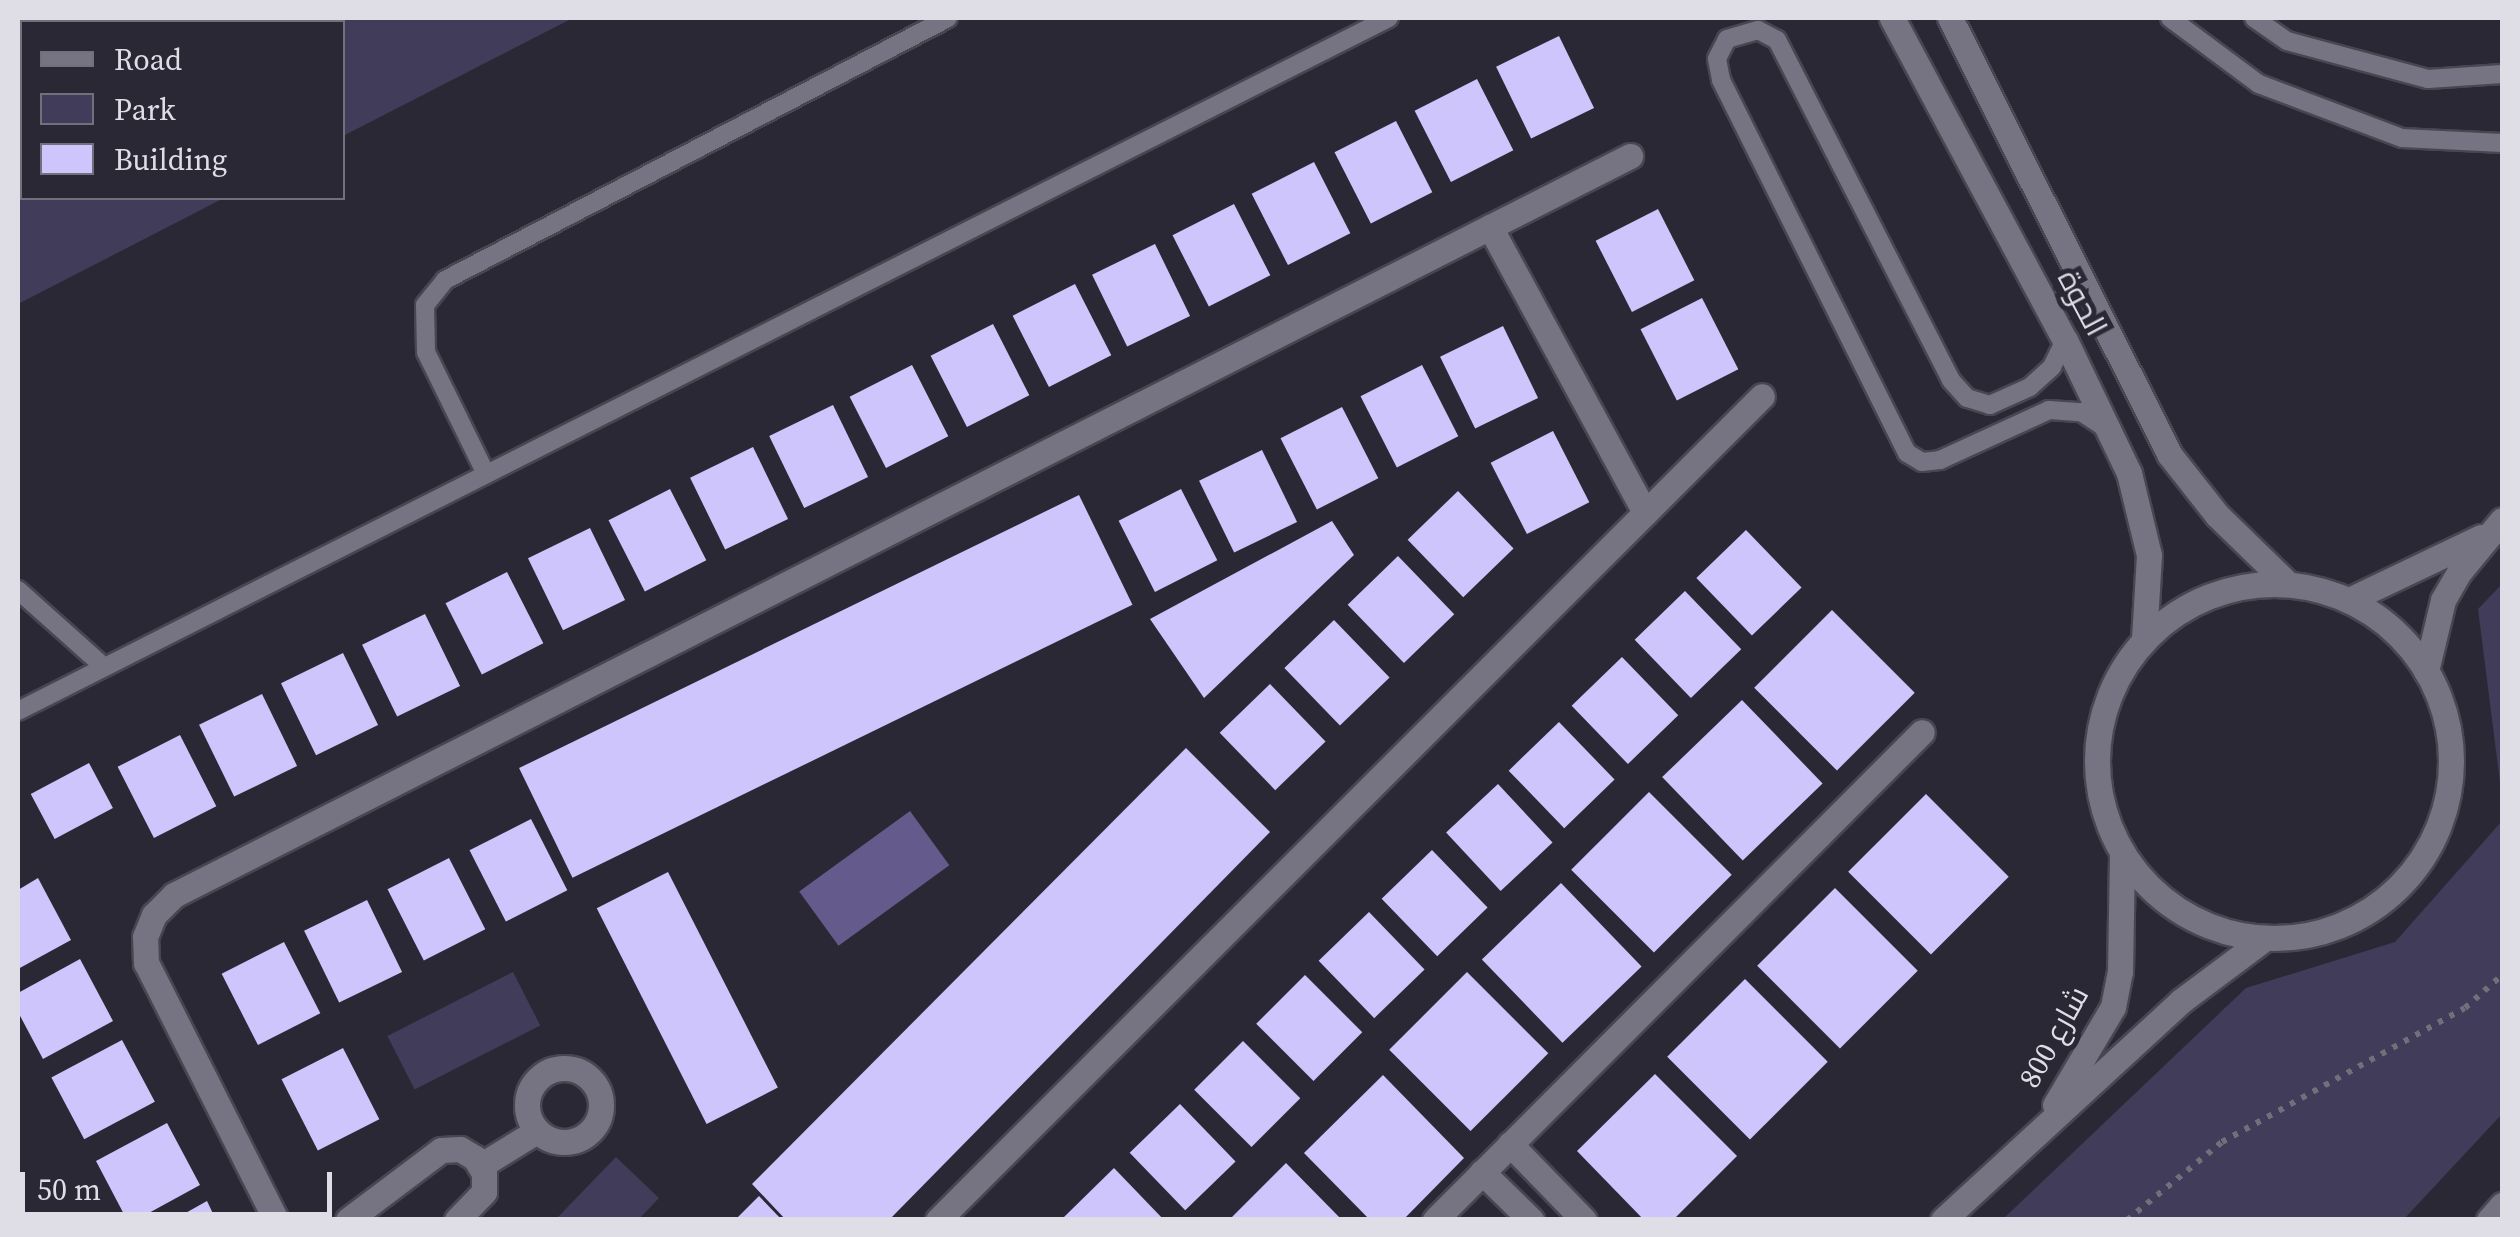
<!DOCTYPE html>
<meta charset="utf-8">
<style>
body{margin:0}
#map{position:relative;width:2520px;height:1237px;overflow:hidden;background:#2a2835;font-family:"Source Serif 4",Cairo,serif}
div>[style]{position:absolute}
.green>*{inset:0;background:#413c59;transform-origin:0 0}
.water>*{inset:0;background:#645a8b;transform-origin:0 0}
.building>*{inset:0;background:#cfc5fd;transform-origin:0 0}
.path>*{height:6px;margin-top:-3px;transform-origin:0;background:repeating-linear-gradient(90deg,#716f7a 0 5px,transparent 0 13px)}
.roads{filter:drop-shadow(2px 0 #484651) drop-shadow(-2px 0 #484651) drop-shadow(0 2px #484651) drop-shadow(0 -2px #484651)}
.service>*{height:18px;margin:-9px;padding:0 9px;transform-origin:9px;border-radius:9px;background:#767483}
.minor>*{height:25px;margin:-12.5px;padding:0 12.5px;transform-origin:12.5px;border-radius:12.5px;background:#767483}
.minor>.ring{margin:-12.5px;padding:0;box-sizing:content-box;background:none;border:25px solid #767483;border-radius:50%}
.tertiary>*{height:25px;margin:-12.5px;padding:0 12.5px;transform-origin:12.5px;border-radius:12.5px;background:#767483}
span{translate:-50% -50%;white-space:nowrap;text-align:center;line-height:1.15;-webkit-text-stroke:10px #2a2835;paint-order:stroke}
.street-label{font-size:30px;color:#dfdde6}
.frame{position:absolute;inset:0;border:20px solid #dfdde6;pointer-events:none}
.legend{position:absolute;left:20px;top:20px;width:325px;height:180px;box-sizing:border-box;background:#2a2835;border:2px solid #72707c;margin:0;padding:12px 18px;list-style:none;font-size:30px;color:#dfdde6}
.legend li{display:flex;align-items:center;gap:20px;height:50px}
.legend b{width:50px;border:2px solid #72707c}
.scale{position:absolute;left:20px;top:1172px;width:312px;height:45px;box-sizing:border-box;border:5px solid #dfdde6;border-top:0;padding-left:12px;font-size:30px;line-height:35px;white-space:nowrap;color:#dfdde6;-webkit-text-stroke:8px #2a2835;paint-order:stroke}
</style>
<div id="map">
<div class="green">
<i style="clip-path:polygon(18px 18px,573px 18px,343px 136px,342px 22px,22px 22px,22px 198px,224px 198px,18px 304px)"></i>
<i style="clip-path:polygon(2502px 584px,2502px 798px,2478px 609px)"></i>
<i style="clip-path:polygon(2502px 821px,2502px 1114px,2404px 1219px,2003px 1219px,2246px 988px,2395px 942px)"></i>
<i style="left:513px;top:972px;width:60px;height:141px;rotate:63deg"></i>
<i style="clip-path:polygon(616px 1157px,659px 1198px,639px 1219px,556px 1219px)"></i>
</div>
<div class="water">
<i style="left:910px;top:811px;width:67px;height:137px;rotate:54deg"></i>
</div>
<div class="building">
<i style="left:1559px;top:36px;width:80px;height:70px;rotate:64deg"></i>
<i style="left:1477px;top:79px;width:80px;height:70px;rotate:63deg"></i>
<i style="left:1396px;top:121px;width:80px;height:69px;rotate:63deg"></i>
<i style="left:1314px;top:162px;width:80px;height:70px;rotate:63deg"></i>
<i style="left:1234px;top:204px;width:80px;height:69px;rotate:63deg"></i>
<i style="left:1658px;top:209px;width:80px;height:70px;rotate:63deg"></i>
<i style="left:1155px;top:244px;width:80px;height:70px;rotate:64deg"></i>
<i style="left:1075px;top:284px;width:80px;height:70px;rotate:63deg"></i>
<i style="left:1702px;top:298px;width:80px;height:69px;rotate:63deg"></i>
<i style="left:993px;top:324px;width:80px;height:70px;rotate:63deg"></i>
<i style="left:1503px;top:326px;width:80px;height:70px;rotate:64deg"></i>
<i style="left:912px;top:365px;width:80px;height:70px;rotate:63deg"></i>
<i style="left:1422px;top:365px;width:80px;height:69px;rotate:63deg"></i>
<i style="left:833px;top:405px;width:80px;height:71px;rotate:64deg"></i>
<i style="left:1342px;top:407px;width:80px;height:69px;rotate:63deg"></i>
<i style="left:1553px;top:431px;width:80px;height:70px;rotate:63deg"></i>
<i style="left:753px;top:447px;width:80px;height:70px;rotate:64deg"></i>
<i style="left:1262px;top:450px;width:80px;height:70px;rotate:64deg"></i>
<i style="left:670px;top:489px;width:80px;height:69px;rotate:63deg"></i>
<i style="left:1181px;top:489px;width:80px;height:70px;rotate:63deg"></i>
<i style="left:1458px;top:491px;width:80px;height:70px;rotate:46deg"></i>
<i style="left:1079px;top:495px;width:122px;height:623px;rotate:64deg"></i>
<i style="clip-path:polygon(1332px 521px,1354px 555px,1204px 698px,1150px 619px)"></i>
<i style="left:590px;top:528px;width:80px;height:69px;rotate:64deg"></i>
<i style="left:1746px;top:530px;width:80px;height:69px;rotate:46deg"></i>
<i style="left:1398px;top:556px;width:81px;height:70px;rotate:46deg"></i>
<i style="left:507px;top:572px;width:80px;height:69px;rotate:63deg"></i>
<i style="left:1685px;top:591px;width:81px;height:70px;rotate:46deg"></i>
<i style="left:1832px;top:610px;width:117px;height:110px;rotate:45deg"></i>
<i style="left:425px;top:614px;width:80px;height:70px;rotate:64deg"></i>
<i style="left:1334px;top:620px;width:80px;height:69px;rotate:46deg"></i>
<i style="left:343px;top:653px;width:80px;height:69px;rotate:64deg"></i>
<i style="left:1622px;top:657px;width:81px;height:70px;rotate:46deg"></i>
<i style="left:1270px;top:684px;width:80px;height:70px;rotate:46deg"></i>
<i style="left:262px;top:694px;width:80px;height:70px;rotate:64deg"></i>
<i style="left:1742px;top:700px;width:116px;height:111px;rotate:46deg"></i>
<i style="left:1559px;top:722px;width:80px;height:70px;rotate:46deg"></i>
<i style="left:180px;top:735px;width:80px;height:70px;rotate:63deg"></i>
<i style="clip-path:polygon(1186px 748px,1270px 832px,889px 1220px,786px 1220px,752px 1184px)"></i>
<i style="left:89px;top:763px;width:51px;height:66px;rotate:62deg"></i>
<i style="left:1498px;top:784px;width:80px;height:71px;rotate:47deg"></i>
<i style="left:1649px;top:792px;width:117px;height:110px;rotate:45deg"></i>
<i style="left:1926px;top:794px;width:117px;height:110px;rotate:45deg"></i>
<i style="left:531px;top:819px;width:80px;height:69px;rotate:63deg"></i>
<i style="left:1432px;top:850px;width:80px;height:70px;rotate:46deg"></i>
<i style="left:449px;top:858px;width:80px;height:69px;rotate:63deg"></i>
<i style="left:668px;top:872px;width:242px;height:80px;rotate:63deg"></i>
<i style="clip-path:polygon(38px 878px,71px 940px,18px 969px,18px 890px)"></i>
<i style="left:1561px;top:883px;width:116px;height:110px;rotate:46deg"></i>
<i style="left:1835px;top:888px;width:117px;height:110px;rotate:45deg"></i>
<i style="left:367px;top:900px;width:80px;height:70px;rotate:64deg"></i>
<i style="left:1369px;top:912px;width:80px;height:70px;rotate:46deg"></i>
<i style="left:284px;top:942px;width:80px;height:70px;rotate:63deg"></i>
<i style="clip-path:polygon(80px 959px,113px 1021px,43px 1059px,18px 1012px,18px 993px)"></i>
<i style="left:1467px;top:972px;width:115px;height:110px;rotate:45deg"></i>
<i style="left:1305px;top:975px;width:81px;height:69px;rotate:45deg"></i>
<i style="left:1745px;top:979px;width:117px;height:110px;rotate:45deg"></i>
<i style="left:122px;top:1040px;width:70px;height:80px;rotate:62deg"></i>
<i style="left:1243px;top:1041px;width:81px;height:69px;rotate:45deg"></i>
<i style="left:343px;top:1048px;width:80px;height:69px;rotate:63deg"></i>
<i style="clip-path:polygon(1655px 1074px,1737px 1156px,1673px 1220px,1644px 1220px,1577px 1151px)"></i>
<i style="clip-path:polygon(1383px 1075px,1464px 1158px,1403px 1220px,1370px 1220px,1304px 1153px)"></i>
<i style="left:1180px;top:1104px;width:80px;height:70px;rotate:46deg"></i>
<i style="clip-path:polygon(167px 1123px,200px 1185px,136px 1220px,127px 1220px,96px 1161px)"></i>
<i style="clip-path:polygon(1286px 1163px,1342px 1220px,1229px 1220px)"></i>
<i style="clip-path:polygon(1114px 1168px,1164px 1220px,1064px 1217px)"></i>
<i style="clip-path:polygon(759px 1196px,782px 1220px,735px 1220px)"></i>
<i style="clip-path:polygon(207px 1201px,216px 1220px,173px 1220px)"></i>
</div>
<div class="path">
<i style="left:2127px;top:1220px;width:123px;rotate:-39.4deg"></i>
<i style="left:2222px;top:1142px;width:277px;rotate:-28.9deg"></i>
<i style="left:2465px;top:1008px;width:50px;rotate:-41.7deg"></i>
</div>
<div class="roads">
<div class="service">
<i style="left:2170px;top:18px;width:111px;rotate:36.6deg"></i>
<i style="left:2259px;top:84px;width:153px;rotate:20.7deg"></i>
<i style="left:2402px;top:138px;width:100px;rotate:2.9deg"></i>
<i style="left:2254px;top:18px;width:40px;rotate:34.9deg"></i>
<i style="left:2287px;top:41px;width:146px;rotate:15.1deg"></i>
<i style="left:2428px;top:79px;width:74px;rotate:-3.9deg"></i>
<i style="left:2065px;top:340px;width:30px;rotate:116deg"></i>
<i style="left:2052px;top:367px;width:30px;rotate:138deg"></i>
<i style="left:2030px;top:387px;width:44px;rotate:155.8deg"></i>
<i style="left:1990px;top:405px;width:24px;rotate:-163deg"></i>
<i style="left:1967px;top:398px;width:24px;rotate:-132deg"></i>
<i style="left:1951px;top:380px;width:382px;rotate:-117.1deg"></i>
<i style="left:1777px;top:40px;width:21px;rotate:-152deg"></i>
<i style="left:1758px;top:30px;width:32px;rotate:164deg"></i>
<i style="left:1727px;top:39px;width:22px;rotate:117deg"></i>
<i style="left:1717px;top:59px;width:21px;rotate:79deg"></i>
<i style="left:1721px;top:80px;width:417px;rotate:63.5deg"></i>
<i style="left:1907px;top:453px;width:17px;rotate:31deg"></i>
<i style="left:1922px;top:462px;width:18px;rotate:-6deg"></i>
<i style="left:1940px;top:460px;width:120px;rotate:-24.6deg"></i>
<i style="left:2049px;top:410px;width:32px;rotate:4deg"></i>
<i style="left:2081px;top:412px;width:30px;rotate:33deg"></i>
<i style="left:486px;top:474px;width:136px;rotate:-116.2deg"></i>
<i style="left:426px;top:352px;width:47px;rotate:-91.2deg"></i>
<i style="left:425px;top:305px;width:32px;rotate:-51deg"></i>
<i style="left:445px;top:280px;width:567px;rotate:-27.51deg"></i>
<i style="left:18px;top:590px;width:115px;rotate:41.8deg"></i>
<i style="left:18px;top:711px;width:1536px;rotate:-26.82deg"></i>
</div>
<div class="minor">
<i style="left:1892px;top:18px;width:366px;rotate:61.8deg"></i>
<i style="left:2065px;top:340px;width:148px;rotate:64.3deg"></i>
<i style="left:2129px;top:473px;width:84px;rotate:76.3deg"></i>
<i style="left:2149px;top:555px;width:83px;rotate:93.4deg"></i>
<i style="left:1950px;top:18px;width:488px;rotate:63.3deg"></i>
<i style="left:2169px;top:454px;width:78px;rotate:51.8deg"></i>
<i style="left:2217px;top:515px;width:99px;rotate:44.2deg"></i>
<i style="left:1490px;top:227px;width:325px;rotate:61.5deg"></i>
<i class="ring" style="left:2097px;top:584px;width:329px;height:329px"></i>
<i style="left:2349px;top:600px;width:146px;rotate:-25.5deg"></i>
<i style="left:2426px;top:671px;width:73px;rotate:-76.5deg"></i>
<i style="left:2443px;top:600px;width:34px;rotate:-60deg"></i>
<i style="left:2460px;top:571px;width:66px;rotate:-50.5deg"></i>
<i class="ring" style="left:527px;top:1068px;width:49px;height:49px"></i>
<i style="left:2055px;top:1105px;width:114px;rotate:-59.4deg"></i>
<i style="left:2113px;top:1007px;width:36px;rotate:-79deg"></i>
<i style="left:2120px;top:972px;width:120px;rotate:-89deg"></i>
<i style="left:1510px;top:1144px;width:106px;rotate:45.8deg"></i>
<i style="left:480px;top:1166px;width:65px;rotate:-31.7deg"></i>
<i style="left:1482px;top:1172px;width:69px;rotate:44.4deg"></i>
<i style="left:276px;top:1220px;width:288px;rotate:-116.8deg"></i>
<i style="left:146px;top:963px;width:26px;rotate:-92deg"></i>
<i style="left:145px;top:937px;width:24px;rotate:-68deg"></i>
<i style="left:154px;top:915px;width:28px;rotate:-45deg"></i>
<i style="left:174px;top:895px;width:1633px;rotate:-26.91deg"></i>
<i style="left:348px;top:1220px;width:116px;rotate:-37deg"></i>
<i style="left:441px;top:1150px;width:19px;rotate:-3deg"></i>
<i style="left:460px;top:1149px;width:17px;rotate:31deg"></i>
<i style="left:475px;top:1158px;width:17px;rotate:59deg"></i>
<i style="left:484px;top:1173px;width:19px;rotate:90deg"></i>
<i style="left:484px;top:1192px;width:39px;rotate:134deg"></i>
<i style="left:938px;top:1220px;width:1165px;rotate:-45deg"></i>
<i style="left:1435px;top:1220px;width:689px;rotate:-45.06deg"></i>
<i style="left:1943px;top:1220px;width:323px;rotate:-42.6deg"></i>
<i style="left:2181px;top:1001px;width:104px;rotate:-36.8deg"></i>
</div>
<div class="tertiary">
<i style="left:2489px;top:1220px;width:20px;rotate:-49deg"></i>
</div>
</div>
<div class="street-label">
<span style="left:2082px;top:303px;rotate:62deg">الحوة</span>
<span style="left:2054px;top:1037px;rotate:-61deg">شارع 800</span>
</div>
<div class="frame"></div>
<ul class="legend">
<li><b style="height:12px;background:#767483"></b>Road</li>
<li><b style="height:28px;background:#413c59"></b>Park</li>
<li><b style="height:28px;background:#cfc5fd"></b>Building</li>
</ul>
<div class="scale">50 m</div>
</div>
